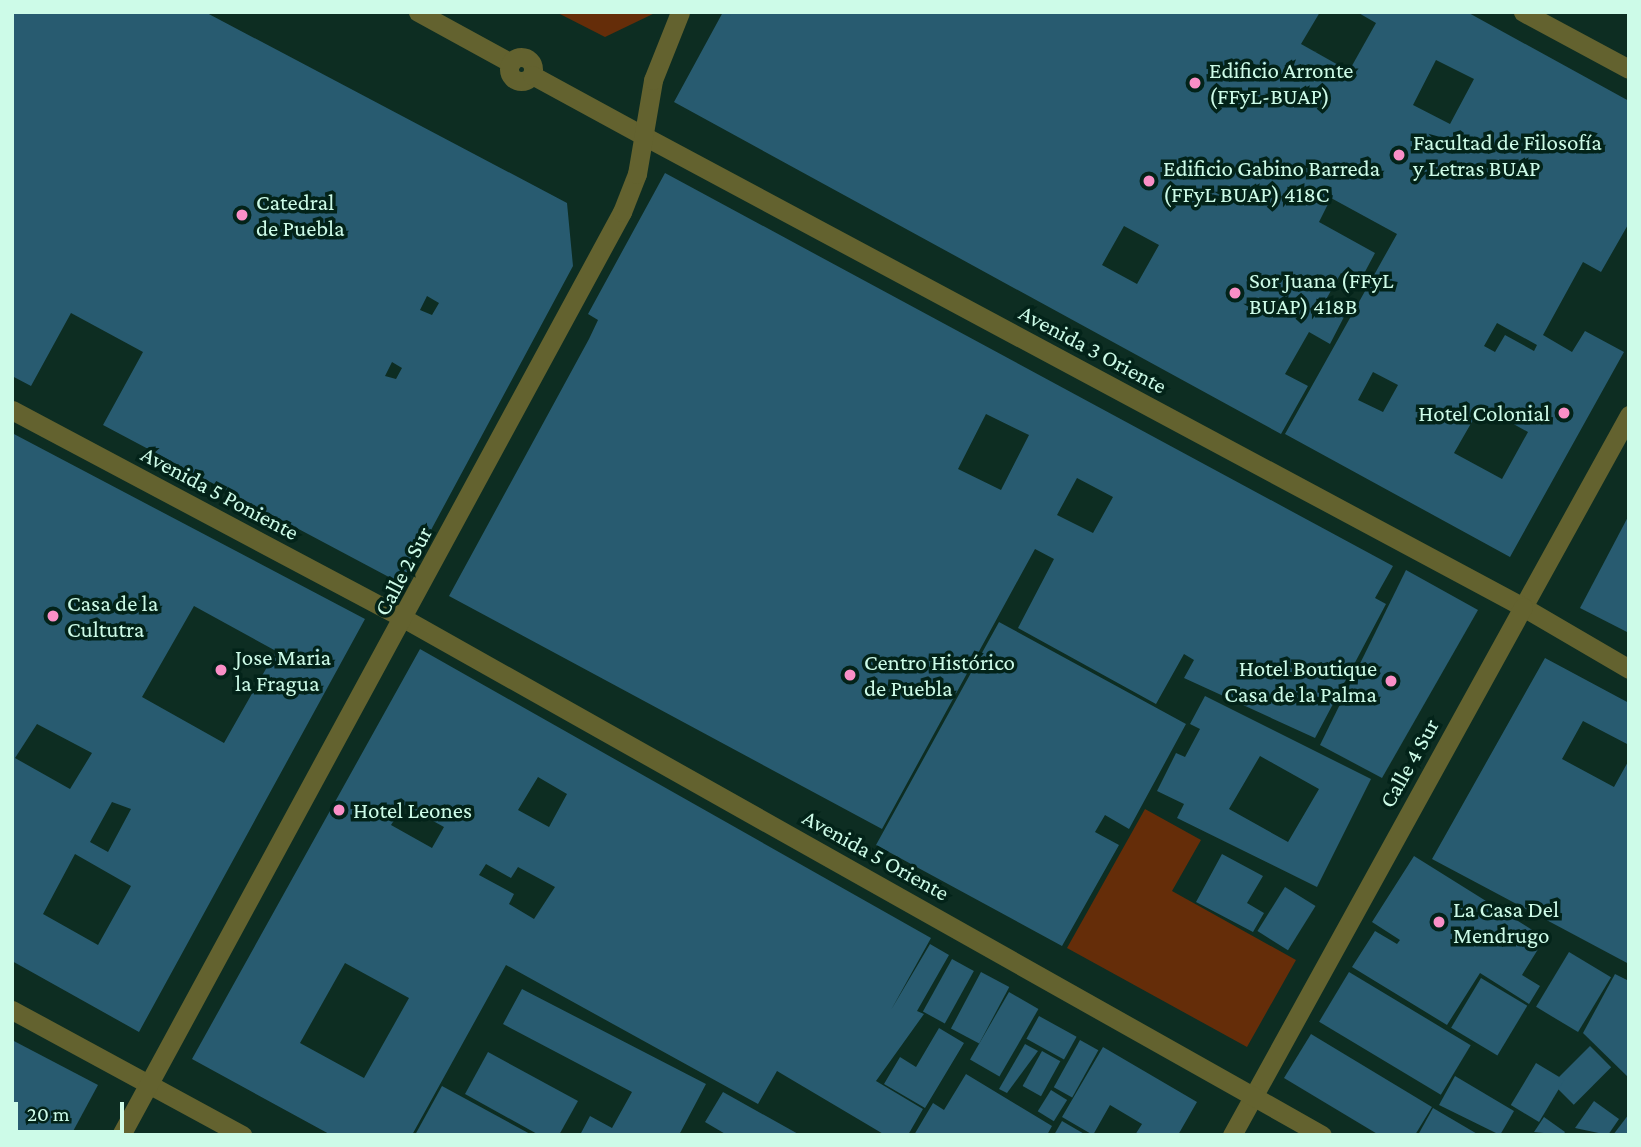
<!DOCTYPE html>
<meta charset="utf-8">
<style>
body{margin:0}
#map{position:relative;width:1641px;height:1147px;overflow:hidden;background:#0d2d22;font-family:"Crimson Pro",serif}
div>[style]{position:absolute}
.green>*{inset:0;background:#652d09}
.building>*{inset:0;background:#285b70;transform-origin:0 0}
.pedestrian>*{height:19px;margin:-9.5px;padding:0 9.5px;transform-origin:9.5px;border-radius:9.5px;background:#63622f}
.pedestrian>.ring{margin:-9.5px;padding:0;box-sizing:content-box;background:none;border:19px solid #63622f;border-radius:50%}
.minor>*{height:19px;margin:-9.5px;padding:0 9.5px;transform-origin:9.5px;border-radius:9.5px;background:#63622f}
.tertiary>*{height:19px;margin:-9.5px;padding:0 9.5px;transform-origin:9.5px;border-radius:9.5px;background:#63622f}
.dots>*{width:19px;height:19px;translate:-50% -50%;box-sizing:border-box;border:4px solid #032319;border-radius:50%}
span{translate:-50% -50%;white-space:nowrap;text-align:center;line-height:1.15;-webkit-text-stroke:7px #032319;paint-order:stroke}
.poi-label{font-size:23px;color:#cdfbe8}
.left{translate:0 -50%;text-align:left}
.right{translate:-100% -50%;text-align:right}
.street-label{font-size:23px;color:#cdfbe8}
.frame{position:absolute;inset:0;border:14px solid #cdfbe8;pointer-events:none}
.scale{position:absolute;left:14px;top:1102px;width:110px;height:32px;box-sizing:border-box;border:4px solid #cdfbe8;border-top:0;padding-left:9px;font-size:21px;line-height:24px;white-space:nowrap;color:#cdfbe8;-webkit-text-stroke:5px #032319;paint-order:stroke}
</style>
<div id="map">
<div class="green">
<i style="clip-path:polygon(556px 12px,657px 12px,605px 37px)"></i>
<i style="clip-path:polygon(1145px 809px,1201px 840px,1172px 891px,1296px 960px,1247px 1047px,1067px 948px)"></i>
</div>
<div class="building">
<i style="clip-path:polygon(evenodd,12px 12px,205px 12px,567px 203px,573px 266px,402px 584px,103px 425px,143px 352px,71px 313px,31px 386px,12px 376px,12px 12px,427px 296px,439px 303px,432px 315px,420px 310px,427px 296px,12px 12px,392px 362px,402px 368px,396px 379px,385px 376px,392px 362px)"></i>
<i style="clip-path:polygon(evenodd,723px 12px,1320px 12px,1301px 44px,1349px 71px,1376px 23px,1357px 12px,1467px 12px,1629px 101px,1629px 223px,1601px 272px,1583px 262px,1543px 335px,1572px 352px,1585px 331px,1624px 352px,1510px 557px,1285px 434px,1397px 234px,1331px 198px,1319px 222px,1375px 253px,1359px 283px,1341px 273px,1324px 303px,1345px 315px,1330px 344px,1309px 332px,1285px 374px,1308px 386px,1281px 434px,674px 102px,723px 12px,1436px 60px,1474px 79px,1450px 124px,1413px 105px,1436px 60px,723px 12px,1124px 226px,1159px 245px,1137px 284px,1102px 265px,1124px 226px,723px 12px,1497px 323px,1537px 345px,1534px 351px,1505px 335px,1495px 352px,1484px 346px,1497px 323px,723px 12px,1373px 372px,1398px 385px,1383px 412px,1358px 400px,1373px 372px,723px 12px,1481px 406px,1528px 432px,1502px 479px,1454px 453px,1481px 406px)"></i>
<i style="clip-path:polygon(evenodd,665px 173px,1393px 566px,1375px 598px,1386px 604px,1315px 738px,1184px 678px,1194px 660px,1184px 654px,1156px 704px,1018px 628px,1054px 559px,1035px 549px,882px 829px,449px 596px,589px 339px,598px 320px,588px 314px,665px 173px,986px 414px,1029px 435px,1001px 490px,958px 469px,986px 414px,665px 173px,1077px 478px,1113px 497px,1093px 533px,1057px 515px,1077px 478px)"></i>
<i style="clip-path:polygon(evenodd,12px 433px,365px 619px,139px 1032px,12px 961px,12px 433px,194px 606px,276px 651px,224px 743px,142px 697px,194px 606px,12px 433px,37px 724px,92px 753px,70px 789px,15px 758px,37px 724px,12px 433px,112px 802px,131px 809px,108px 852px,90px 842px,112px 802px,12px 433px,75px 854px,131px 886px,98px 945px,43px 914px,75px 854px)"></i>
<i style="clip-path:polygon(1629px 515px,1629px 633px,1580px 608px)"></i>
<i style="clip-path:polygon(1406px 570px,1478px 610px,1382px 778px,1320px 745px)"></i>
<i style="clip-path:polygon(999px 622px,1186px 724px,1129px 829px,1105px 815px,1095px 832px,1119px 845px,1062px 946px,876px 845px)"></i>
<i style="clip-path:polygon(evenodd,420px 649px,931px 938px,891px 1010px,930px 944px,949px 955px,917px 1011px,924px 1014px,876px 1081px,923px 1109px,908px 1135px,885px 1135px,777px 1071px,758px 1104px,506px 965px,412px 1135px,331px 1135px,192px 1059px,420px 649px,538px 777px,567px 794px,549px 827px,518px 810px,538px 777px,420px 649px,404px 805px,444px 827px,432px 848px,391px 825px,404px 805px,420px 649px,486px 864px,511px 878px,518px 867px,555px 887px,534px 919px,509px 904px,514px 894px,479px 875px,486px 864px,420px 649px,345px 963px,409px 998px,364px 1078px,300px 1043px,345px 963px)"></i>
<i style="clip-path:polygon(1545px 658px,1629px 703px,1629px 745px,1583px 721px,1562px 759px,1614px 787px,1629px 760px,1629px 964px,1432px 859px)"></i>
<i style="clip-path:polygon(evenodd,1205px 696px,1371px 779px,1317px 887px,1177px 818px,1184px 804px,1157px 791px,1176px 753px,1185px 757px,1200px 729px,1190px 724px,1205px 696px,1260px 756px,1319px 789px,1288px 842px,1229px 809px,1260px 756px)"></i>
<i style="clip-path:polygon(1222px 854px,1263px 876px,1247px 903px,1264px 913px,1253px 932px,1196px 902px)"></i>
<i style="clip-path:polygon(1414px 856px,1545px 938px,1522px 975px,1540px 986px,1529px 1004px,1480px 973px,1447px 1025px,1352px 967px,1375px 931px,1397px 944px,1400px 940px,1372px 922px)"></i>
<i style="left:1285px;top:887px;width:36px;height:52px;rotate:32deg"></i>
<i style="left:1569px;top:952px;width:49px;height:64px;rotate:31deg"></i>
<i style="left:952px;top:959px;width:25px;height:60px;rotate:29deg"></i>
<i style="left:981px;top:972px;width:32px;height:64px;rotate:28deg"></i>
<i style="left:1349px;top:972px;width:142px;height:58px;rotate:31deg"></i>
<i style="clip-path:polygon(1615px 974px,1629px 981px,1629px 1078px,1583px 1033px)"></i>
<i style="left:1481px;top:978px;width:54px;height:58px;rotate:31deg"></i>
<i style="clip-path:polygon(522px 989px,706px 1084px,679px 1135px,580px 1135px,590px 1116px,612px 1128px,632px 1092px,503px 1024px)"></i>
<i style="left:1009px;top:992px;width:34px;height:78px;rotate:30deg"></i>
<i style="left:1039px;top:1016px;width:43px;height:26px;rotate:29deg"></i>
<i style="clip-path:polygon(939px 1028px,964px 1043px,925px 1108px,884px 1084px,900px 1057px,916px 1067px)"></i>
<i style="clip-path:polygon(1311px 1034px,1432px 1107px,1415px 1135px,1379px 1135px,1284px 1078px)"></i>
<i style="clip-path:polygon(12px 1040px,98px 1085px,71px 1135px,12px 1135px)"></i>
<i style="left:1080px;top:1040px;width:21px;height:54px;rotate:29deg"></i>
<i style="clip-path:polygon(1025px 1044px,1038px 1051px,1007px 1093px,999px 1089px)"></i>
<i style="left:1590px;top:1046px;width:30px;height:53px;rotate:45deg"></i>
<i style="clip-path:polygon(1103px 1047px,1197px 1102px,1178px 1135px,1135px 1135px,1142px 1124px,1110px 1105px,1093px 1135px,1062px 1117px)"></i>
<i style="left:1042px;top:1051px;width:21px;height:40px;rotate:29deg"></i>
<i style="clip-path:polygon(488px 1052px,578px 1101px,559px 1135px,539px 1135px,465px 1094px)"></i>
<i style="left:1536px;top:1063px;width:33px;height:49px;rotate:31deg"></i>
<i style="clip-path:polygon(966px 1074px,1052px 1126px,1047px 1135px,914px 1135px,933px 1103px,944px 1110px)"></i>
<i style="clip-path:polygon(1455px 1076px,1514px 1111px,1500px 1135px,1439px 1105px)"></i>
<i style="clip-path:polygon(442px 1086px,532px 1135px,415px 1135px)"></i>
<i style="left:1051px;top:1090px;width:19px;height:25px;rotate:32deg"></i>
<i style="clip-path:polygon(723px 1092px,800px 1135px,727px 1135px,705px 1122px)"></i>
<i style="clip-path:polygon(1594px 1101px,1619px 1119px,1608px 1135px,1575px 1128px)"></i>
<i style="clip-path:polygon(1433px 1108px,1479px 1135px,1418px 1135px)"></i>
<i style="clip-path:polygon(1629px 1114px,1629px 1135px,1613px 1135px)"></i>
<i style="clip-path:polygon(1544px 1117px,1565px 1132px,1563px 1135px,1534px 1132px)"></i>
<i style="clip-path:polygon(1062px 1121px,1086px 1135px,1054px 1135px)"></i>
</div>
<div class="pedestrian">
<i style="left:418px;top:12px;width:106px;rotate:28.7deg"></i>
<i class="ring" style="left:509px;top:57px;width:5px;height:5px"></i>
<i style="left:532px;top:75px;width:128px;rotate:28.6deg"></i>
<i style="left:1629px;top:415px;width:219px;rotate:118.9deg"></i>
<i style="left:1523px;top:607px;width:123px;rotate:30.3deg"></i>
</div>
<div class="minor">
<i style="left:1523px;top:12px;width:120px;rotate:28.3deg"></i>
<i style="left:644px;top:136px;width:997px;rotate:28.18deg"></i>
<i style="left:1523px;top:607px;width:603px;rotate:118.86deg"></i>
<i style="left:12px;top:410px;width:445px;rotate:28deg"></i>
<i style="left:405px;top:619px;width:1052px;rotate:29.37deg"></i>
<i style="left:12px;top:1010px;width:262px;rotate:28.5deg"></i>
</div>
<div class="tertiary">
<i style="left:121px;top:1135px;width:1050px;rotate:-61.51deg"></i>
<i style="left:622px;top:212px;width:41px;rotate:-68.5deg"></i>
<i style="left:637px;top:174px;width:95px;rotate:-80.3deg"></i>
<i style="left:653px;top:80px;width:73px;rotate:-68.3deg"></i>
</div>
<div class="dots">
<i style="left:1195px;top:83px;background:#fa8fc7"></i>
<i style="left:1399px;top:155px;background:#fa8fc7"></i>
<i style="left:1149px;top:181px;background:#fa8fc7"></i>
<i style="left:242px;top:215px;background:#fa8fc7"></i>
<i style="left:1235px;top:293px;background:#fa8fc7"></i>
<i style="left:1564px;top:413px;background:#fa8fc7"></i>
<i style="left:53px;top:616px;background:#fa8fc7"></i>
<i style="left:221px;top:670px;background:#fa8fc7"></i>
<i style="left:850px;top:675px;background:#fa8fc7"></i>
<i style="left:1391px;top:681px;background:#fa8fc7"></i>
<i style="left:339px;top:810px;background:#fa8fc7"></i>
<i style="left:1439px;top:922px;background:#fa8fc7"></i>
</div>
<div class="poi-label">
<span class="left" style="left:1209px;top:83px">Edificio Arronte<br>(FFyL-BUAP)</span>
<span class="left" style="left:1413px;top:155px">Facultad de Filosofía<br>y Letras BUAP</span>
<span class="left" style="left:1163px;top:181px">Edificio Gabino Barreda<br>(FFyL BUAP) 418C</span>
<span class="left" style="left:256px;top:215px">Catedral<br>de Puebla</span>
<span class="left" style="left:1249px;top:293px">Sor Juana (FFyL<br>BUAP) 418B</span>
<span class="right" style="left:1550px;top:413px">Hotel Colonial</span>
<span class="left" style="left:67px;top:616px">Casa de la<br>Cultutra</span>
<span class="left" style="left:235px;top:670px">Jose Maria<br>la Fragua</span>
<span class="left" style="left:864px;top:675px">Centro Histórico<br>de Puebla</span>
<span class="right" style="left:1377px;top:681px">Hotel Boutique<br>Casa de la Palma</span>
<span class="left" style="left:353px;top:810px">Hotel Leones</span>
<span class="left" style="left:1453px;top:922px">La Casa Del<br>Mendrugo</span>
</div>
<div class="street-label">
<span style="left:1093px;top:349px;rotate:28deg">Avenida 3 Oriente</span>
<span style="left:220px;top:493px;rotate:28deg">Avenida 5 Poniente</span>
<span style="left:403px;top:571px;rotate:-62deg">Calle 2 Sur</span>
<span style="left:1409px;top:763px;rotate:-61deg">Calle 4 Sur</span>
<span style="left:876px;top:855px;rotate:29deg">Avenida 5 Oriente</span>
</div>
<div class="frame"></div>
<div class="scale">20 m</div>
</div>
